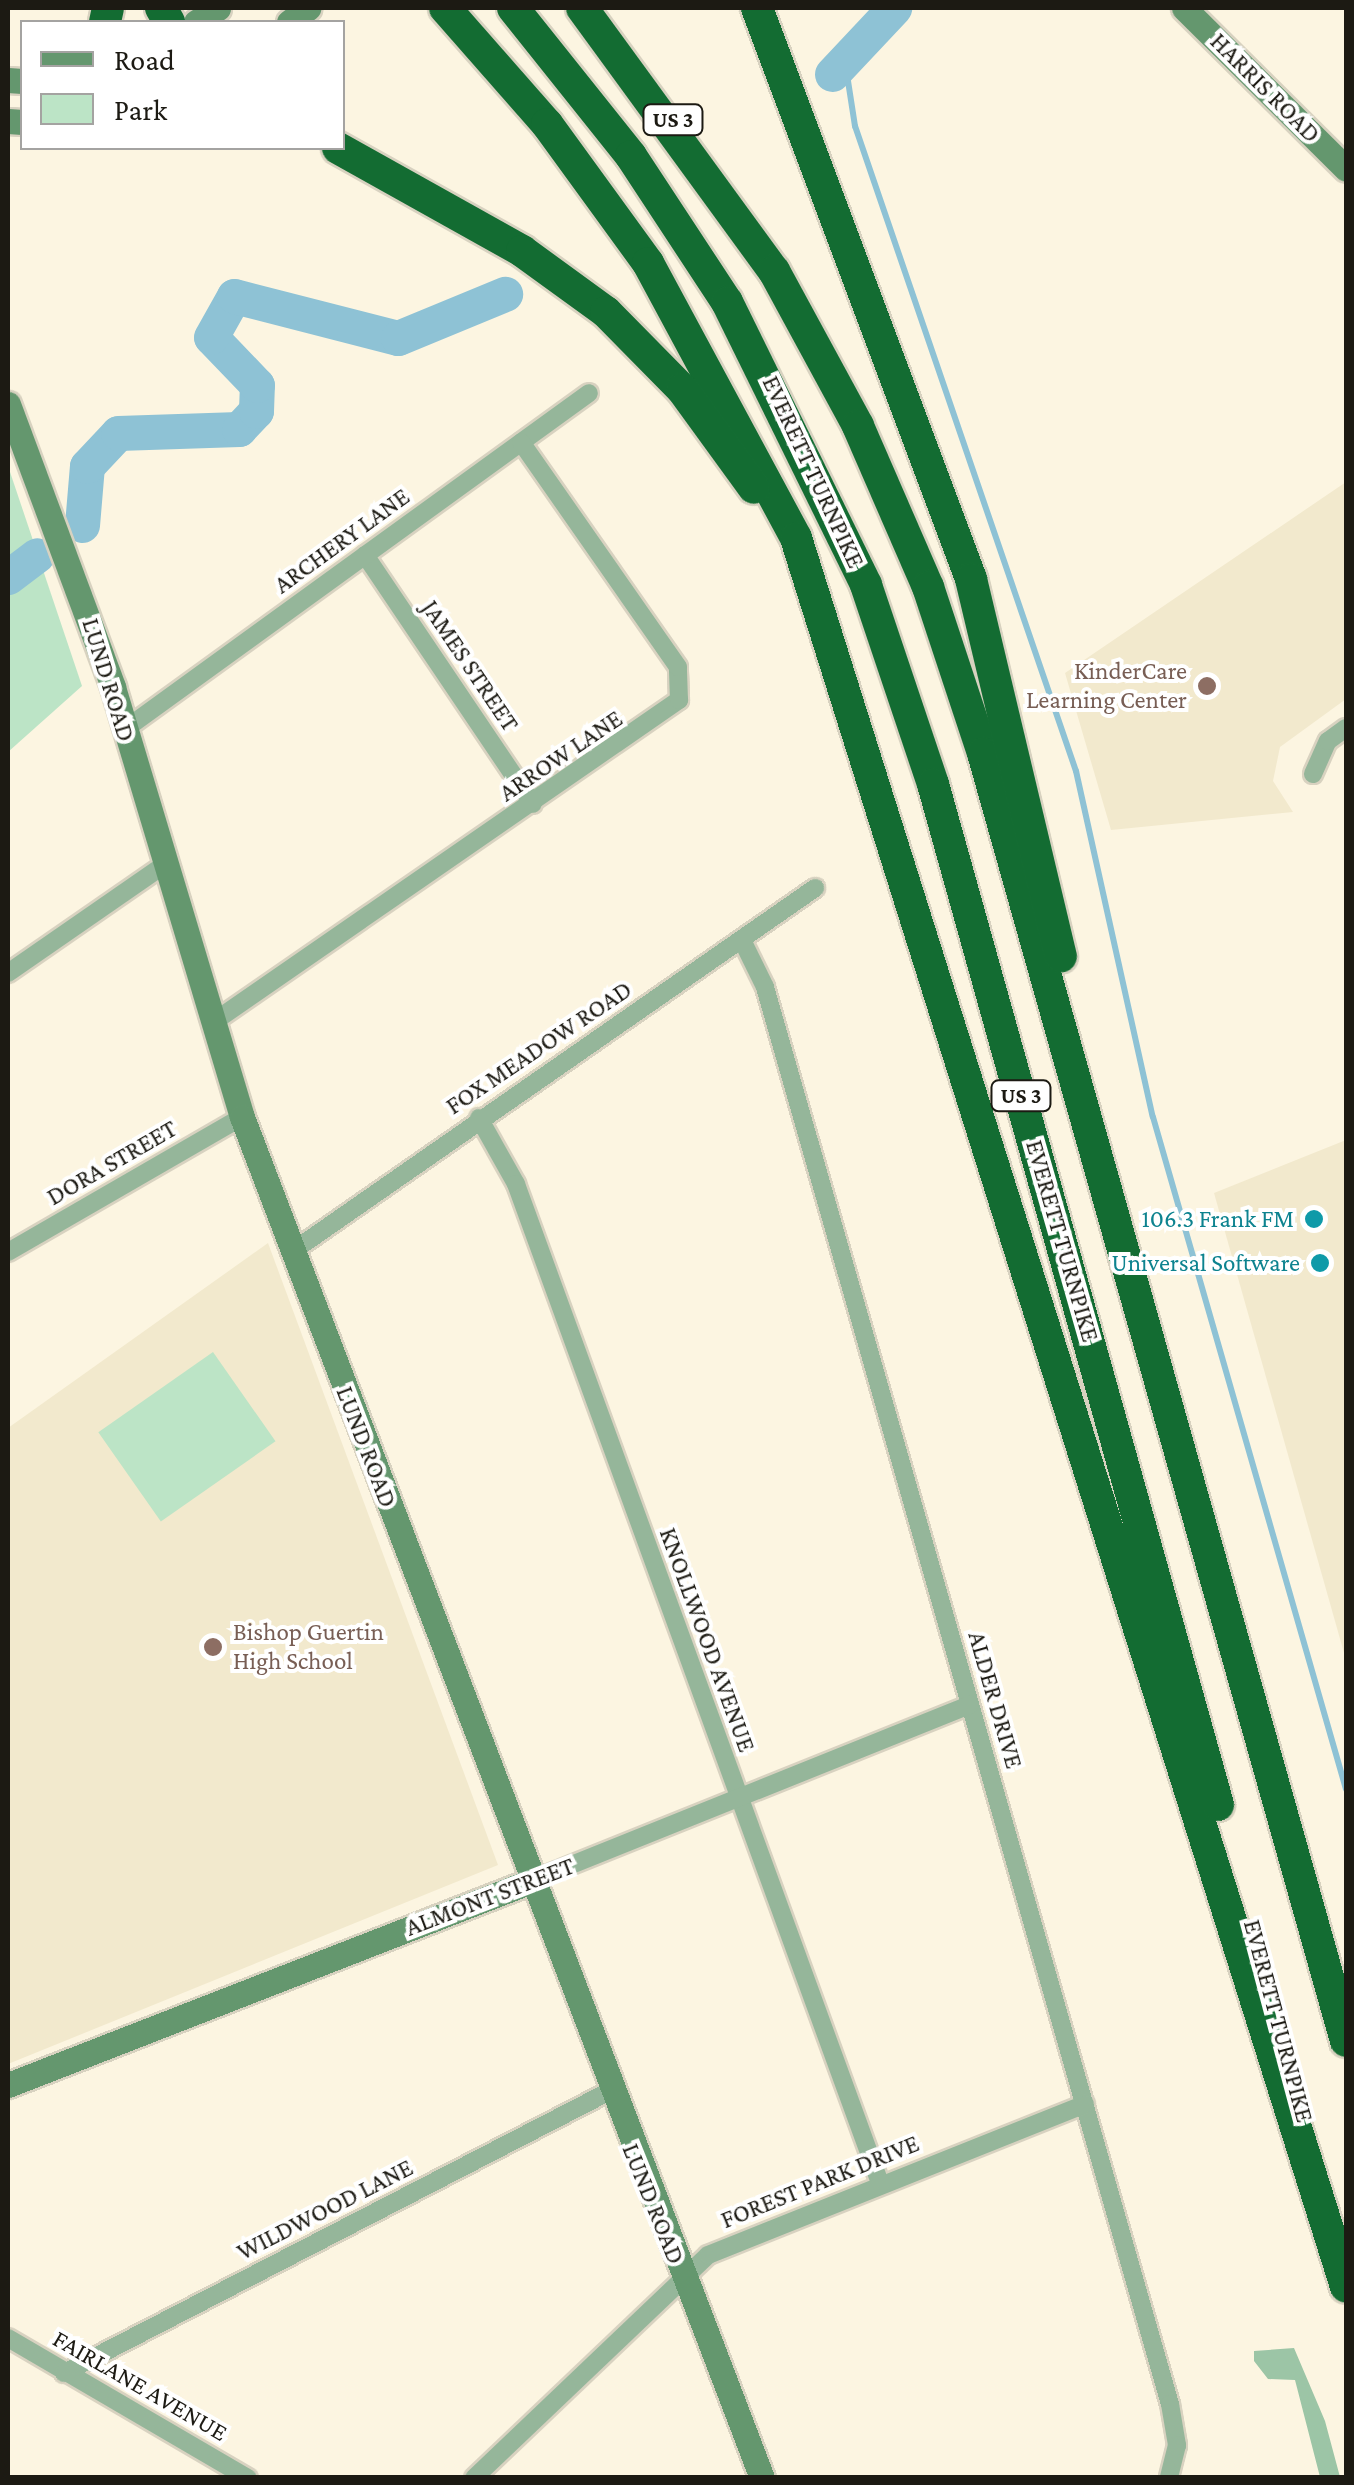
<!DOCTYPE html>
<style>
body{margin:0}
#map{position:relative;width:1354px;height:2485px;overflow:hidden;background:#fcf5e1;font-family:"Crimson Pro",serif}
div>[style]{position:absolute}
.built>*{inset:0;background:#f2e9cd}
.green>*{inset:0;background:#bce4c6;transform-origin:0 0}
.forest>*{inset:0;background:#9cc5a6}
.stream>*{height:6px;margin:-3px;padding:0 3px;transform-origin:3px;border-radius:3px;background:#8ec2d5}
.river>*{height:35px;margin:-17.5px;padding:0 17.5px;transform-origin:17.5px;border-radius:17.5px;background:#8ec2d5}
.roads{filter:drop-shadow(2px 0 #d8d2c0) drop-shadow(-2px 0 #d8d2c0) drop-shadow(0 2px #d8d2c0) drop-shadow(0 -2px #d8d2c0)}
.street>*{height:18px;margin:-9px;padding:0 9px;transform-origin:9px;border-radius:9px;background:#95b69a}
.secondary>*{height:25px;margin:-12.5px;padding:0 12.5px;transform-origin:12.5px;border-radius:12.5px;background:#64976e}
.highway>*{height:32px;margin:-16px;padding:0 16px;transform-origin:16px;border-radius:16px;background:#136c32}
.dots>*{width:28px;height:28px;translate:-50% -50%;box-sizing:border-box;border:5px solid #fff;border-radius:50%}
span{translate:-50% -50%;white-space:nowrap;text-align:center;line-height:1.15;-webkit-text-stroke:8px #fff;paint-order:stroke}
.shield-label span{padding:2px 8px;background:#fff;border:2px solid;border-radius:8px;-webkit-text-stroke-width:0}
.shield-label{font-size:22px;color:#1c1a13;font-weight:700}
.street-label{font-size:25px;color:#1c1a13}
.education-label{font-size:25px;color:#785e54}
.right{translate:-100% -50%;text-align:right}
.left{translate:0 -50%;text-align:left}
.culture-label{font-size:25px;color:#0d838f}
.frame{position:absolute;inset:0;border:10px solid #1c1a13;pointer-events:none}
.legend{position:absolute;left:20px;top:20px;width:325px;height:130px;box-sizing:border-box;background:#fff;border:2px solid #a4a3a1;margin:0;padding:12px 18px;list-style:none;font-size:30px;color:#1c1a13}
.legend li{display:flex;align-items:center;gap:20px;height:50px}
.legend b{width:50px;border:2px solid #a4a3a1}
</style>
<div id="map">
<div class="built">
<i style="clip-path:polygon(1346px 482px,1346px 699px,1280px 747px,1273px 781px,1293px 812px,1111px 830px,1065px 673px)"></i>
<i style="clip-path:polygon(1346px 1140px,1346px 1660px,1214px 1193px)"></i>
<i style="clip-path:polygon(268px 1243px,498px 1865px,8px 2064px,8px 1428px)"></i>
</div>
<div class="green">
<i style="clip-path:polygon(8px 466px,82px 686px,8px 752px)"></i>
<i style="left:213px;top:1352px;width:109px;height:140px;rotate:55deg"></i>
</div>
<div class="forest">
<i style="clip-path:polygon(1294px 2348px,1325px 2421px,1340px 2477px,1320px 2477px,1295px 2380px,1268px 2379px,1254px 2361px,1254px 2351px)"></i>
</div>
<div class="stream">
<i style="left:846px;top:68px;width:59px;rotate:81.2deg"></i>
<i style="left:855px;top:126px;width:682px;rotate:71.09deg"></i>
<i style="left:1076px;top:771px;width:354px;rotate:77.5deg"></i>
<i style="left:1153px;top:1117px;width:699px;rotate:73.98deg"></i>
</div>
<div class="river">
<i style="left:832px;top:74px;width:91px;rotate:-46.8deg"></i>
<i style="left:82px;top:525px;width:59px;rotate:-85.2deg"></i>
<i style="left:87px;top:466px;width:45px;rotate:-46.8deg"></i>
<i style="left:118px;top:433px;width:121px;rotate:-1.9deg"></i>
<i style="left:239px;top:429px;width:25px;rotate:-47deg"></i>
<i style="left:256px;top:411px;width:26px;rotate:-88deg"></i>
<i style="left:257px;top:385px;width:66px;rotate:-133.8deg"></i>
<i style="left:211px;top:337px;width:47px;rotate:-60.7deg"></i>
<i style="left:234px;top:296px;width:169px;rotate:14.4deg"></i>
<i style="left:398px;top:338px;width:116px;rotate:-22.4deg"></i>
<i style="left:8px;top:577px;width:36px;rotate:-37deg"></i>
</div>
<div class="roads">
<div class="street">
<i style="left:365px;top:555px;width:300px;rotate:56deg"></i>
<i style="left:124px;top:730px;width:574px;rotate:-35.93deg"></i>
<i style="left:1313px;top:774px;width:36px;rotate:-66deg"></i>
<i style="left:1328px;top:741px;width:22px;rotate:-36deg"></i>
<i style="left:742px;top:940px;width:52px;rotate:63.9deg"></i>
<i style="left:765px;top:987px;width:1474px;rotate:74.05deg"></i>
<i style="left:1170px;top:2404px;width:42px;rotate:80.3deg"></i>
<i style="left:1177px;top:2445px;width:34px;rotate:104deg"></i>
<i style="left:8px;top:973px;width:190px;rotate:-34.7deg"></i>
<i style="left:212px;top:1023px;width:568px;rotate:-34.67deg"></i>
<i style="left:679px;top:700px;width:33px;rotate:-92deg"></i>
<i style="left:678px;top:667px;width:274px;rotate:-124.9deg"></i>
<i style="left:479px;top:1118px;width:76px;rotate:60.7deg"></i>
<i style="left:516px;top:1184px;width:1063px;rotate:69.98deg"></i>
<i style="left:293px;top:1251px;width:636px;rotate:-34.81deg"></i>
<i style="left:8px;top:1252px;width:270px;rotate:-30deg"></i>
<i style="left:529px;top:1882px;width:475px;rotate:-21.9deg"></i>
<i style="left:8px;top:2338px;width:278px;rotate:30.3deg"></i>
<i style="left:64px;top:2373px;width:612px;rotate:-27.32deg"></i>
<i style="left:474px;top:2478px;width:323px;rotate:-43.6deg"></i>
<i style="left:708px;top:2255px;width:406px;rotate:-21.8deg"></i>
</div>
<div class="secondary">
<i style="left:1184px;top:8px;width:228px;rotate:44.8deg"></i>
<i style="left:196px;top:22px;width:26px;rotate:-32deg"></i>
<i style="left:289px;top:22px;width:24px;rotate:-36deg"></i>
<i style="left:8px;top:80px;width:14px;rotate:4deg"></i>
<i style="left:8px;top:121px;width:14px;rotate:4deg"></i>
<i style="left:8px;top:404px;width:302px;rotate:69.6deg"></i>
<i style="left:113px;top:687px;width:449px;rotate:73.3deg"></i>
<i style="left:242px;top:1117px;width:1457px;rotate:69.09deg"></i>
<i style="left:8px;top:2085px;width:559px;rotate:-21.29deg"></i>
</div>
<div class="highway">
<i style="left:161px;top:8px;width:16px;rotate:60deg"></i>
<i style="left:445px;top:8px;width:154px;rotate:48.7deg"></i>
<i style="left:547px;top:124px;width:172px;rotate:54deg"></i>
<i style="left:648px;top:263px;width:312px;rotate:61.7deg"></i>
<i style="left:796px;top:538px;width:1833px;rotate:72.54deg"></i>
<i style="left:513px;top:8px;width:189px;rotate:51.4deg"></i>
<i style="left:631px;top:156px;width:175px;rotate:56.7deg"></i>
<i style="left:727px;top:302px;width:315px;rotate:63.8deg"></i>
<i style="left:866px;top:585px;width:210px;rotate:71.4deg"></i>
<i style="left:933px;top:784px;width:1060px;rotate:74.4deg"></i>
<i style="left:582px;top:8px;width:326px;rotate:53.9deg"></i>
<i style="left:774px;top:271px;width:176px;rotate:61.5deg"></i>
<i style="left:858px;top:426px;width:176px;rotate:66.5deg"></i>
<i style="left:928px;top:587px;width:175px;rotate:71.7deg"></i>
<i style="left:983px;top:753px;width:1338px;rotate:74.26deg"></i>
<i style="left:757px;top:8px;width:610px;rotate:69.45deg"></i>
<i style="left:971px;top:579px;width:388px;rotate:76.6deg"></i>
<i style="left:105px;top:22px;width:14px;rotate:-78deg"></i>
<i style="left:338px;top:148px;width:211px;rotate:29.2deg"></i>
<i style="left:522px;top:251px;width:104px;rotate:36deg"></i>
<i style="left:606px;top:312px;width:108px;rotate:45.4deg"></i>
<i style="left:682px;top:389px;width:122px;rotate:54deg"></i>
</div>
</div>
<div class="dots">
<i style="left:1207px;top:686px;background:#8d6e63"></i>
<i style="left:1314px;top:1219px;background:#0f9aa8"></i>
<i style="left:1320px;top:1263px;background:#0f9aa8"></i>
<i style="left:213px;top:1647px;background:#8d6e63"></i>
</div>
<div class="shield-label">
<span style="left:673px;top:120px">US 3</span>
<span style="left:1021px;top:1096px">US 3</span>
</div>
<div class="street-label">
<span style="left:1265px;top:88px;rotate:45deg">HARRIS ROAD</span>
<span style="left:813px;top:472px;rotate:65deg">EVERETT TURNPIKE</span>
<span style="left:342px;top:541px;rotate:-36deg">ARCHERY LANE</span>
<span style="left:470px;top:666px;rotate:56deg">JAMES STREET</span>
<span style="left:108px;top:680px;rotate:73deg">LUND ROAD</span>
<span style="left:561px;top:756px;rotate:-34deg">ARROW LANE</span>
<span style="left:539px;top:1048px;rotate:-34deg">FOX MEADOW ROAD</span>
<span style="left:112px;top:1163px;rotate:-30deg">DORA STREET</span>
<span style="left:1062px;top:1241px;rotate:74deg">EVERETT TURNPIKE</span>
<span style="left:366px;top:1447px;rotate:69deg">LUND ROAD</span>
<span style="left:707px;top:1640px;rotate:70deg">KNOLLWOOD AVENUE</span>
<span style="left:995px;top:1700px;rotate:74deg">ALDER DRIVE</span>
<span style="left:490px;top:1897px;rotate:-21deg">ALMONT STREET</span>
<span style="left:1278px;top:2021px;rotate:75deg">EVERETT TURNPIKE</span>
<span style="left:820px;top:2182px;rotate:-22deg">FOREST PARK DRIVE</span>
<span style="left:653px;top:2204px;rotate:68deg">LUND ROAD</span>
<span style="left:325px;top:2210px;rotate:-27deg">WILDWOOD LANE</span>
<span style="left:140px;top:2386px;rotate:30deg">FAIRLANE AVENUE</span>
</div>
<div class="education-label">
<span class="right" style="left:1187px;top:686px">KinderCare<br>Learning Center</span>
<span class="left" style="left:233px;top:1647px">Bishop Guertin<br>High School</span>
</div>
<div class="culture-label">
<span class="right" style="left:1294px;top:1219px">106.3 Frank FM</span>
<span class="right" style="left:1300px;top:1263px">Universal Software</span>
</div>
<div class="frame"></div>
<ul class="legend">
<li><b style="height:12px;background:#64976e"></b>Road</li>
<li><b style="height:28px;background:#bce4c6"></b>Park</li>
</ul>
</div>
